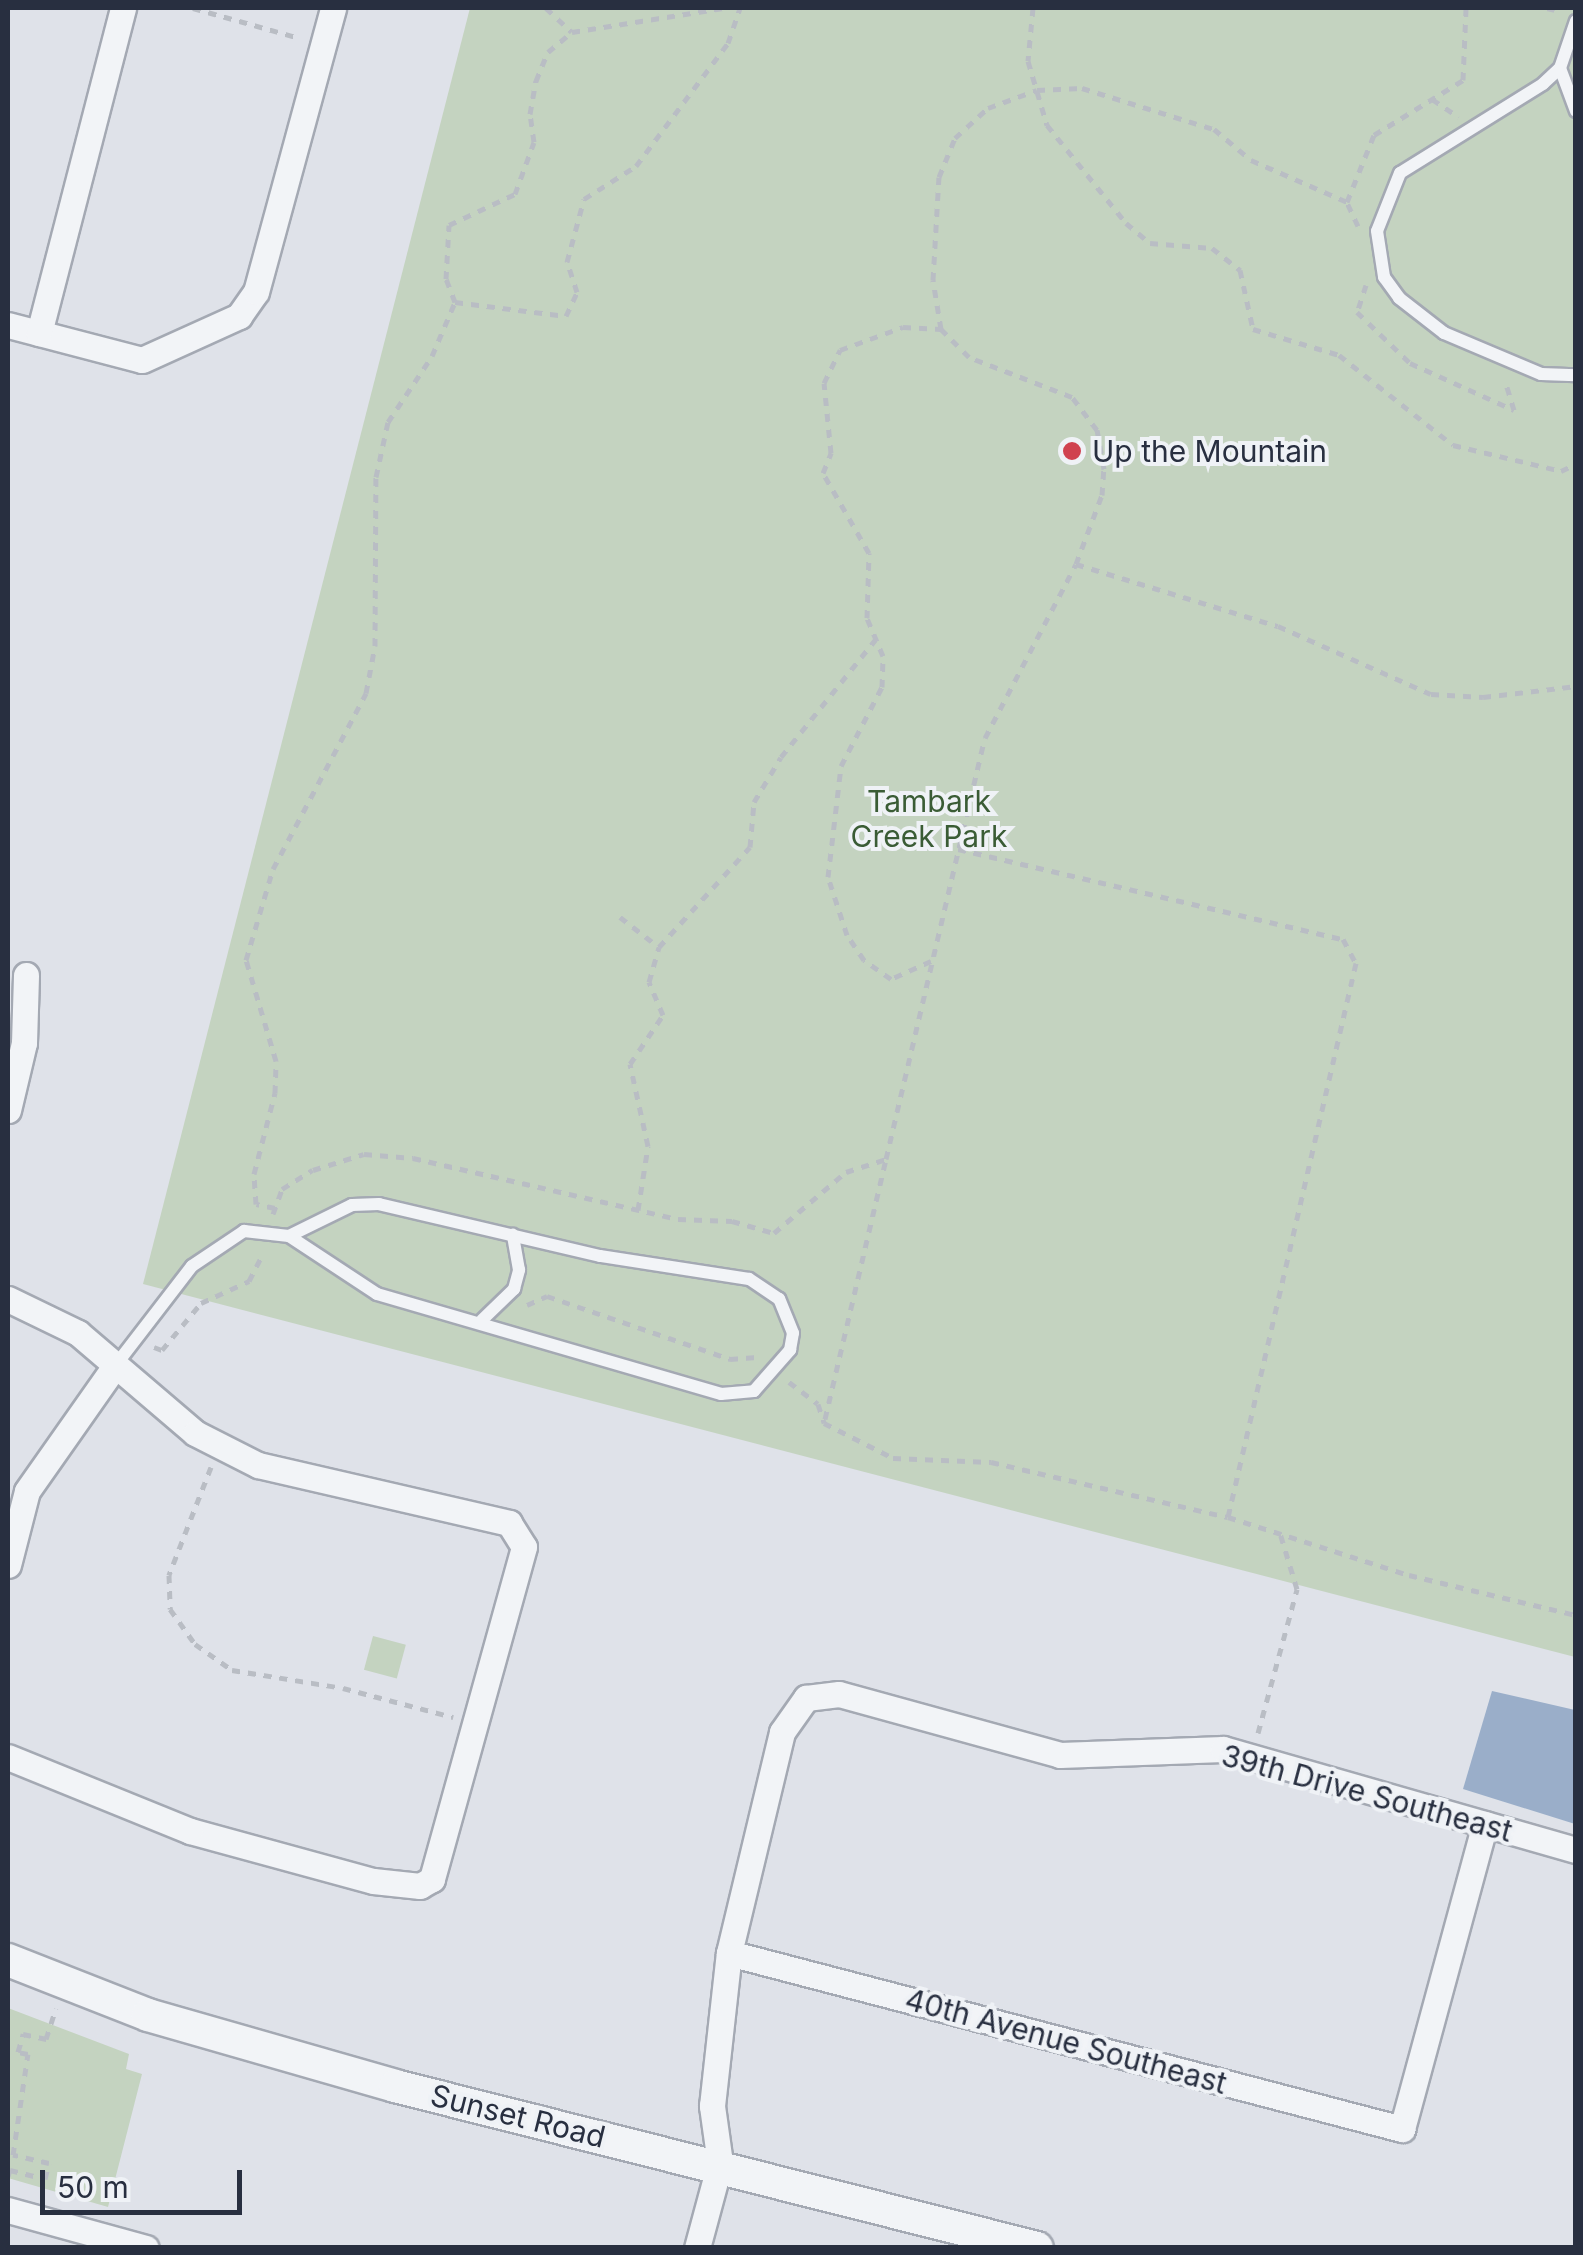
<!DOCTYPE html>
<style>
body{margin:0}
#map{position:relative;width:1583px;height:2255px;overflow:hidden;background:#dfe2e9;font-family:Inter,sans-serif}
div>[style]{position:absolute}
.green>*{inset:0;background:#c4d3c0;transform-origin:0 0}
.water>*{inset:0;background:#9aaec9}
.path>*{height:5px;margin-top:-2.5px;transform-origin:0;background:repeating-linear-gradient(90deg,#b9bdc4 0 8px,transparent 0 16px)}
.roads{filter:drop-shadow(2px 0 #a4a9b3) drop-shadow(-2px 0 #a4a9b3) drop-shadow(0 2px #a4a9b3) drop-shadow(0 -2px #a4a9b3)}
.service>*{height:12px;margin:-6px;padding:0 6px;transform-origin:6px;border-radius:6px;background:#f2f4f7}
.minor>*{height:25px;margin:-12.5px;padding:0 12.5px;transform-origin:12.5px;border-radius:12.5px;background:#f2f4f7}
.tertiary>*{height:32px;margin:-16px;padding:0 16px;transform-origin:16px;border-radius:16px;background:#f2f4f7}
.dots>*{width:28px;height:28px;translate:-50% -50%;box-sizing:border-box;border:5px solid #eff2f6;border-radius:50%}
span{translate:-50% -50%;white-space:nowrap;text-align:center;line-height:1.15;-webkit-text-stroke:8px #eff2f6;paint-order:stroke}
.poi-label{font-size:30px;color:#282f40}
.left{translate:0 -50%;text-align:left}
.park-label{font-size:30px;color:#3a5c35}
.street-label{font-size:30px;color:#282f40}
.frame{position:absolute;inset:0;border:10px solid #282f40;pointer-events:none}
.scale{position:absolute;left:40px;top:2170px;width:202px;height:45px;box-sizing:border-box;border:5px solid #282f40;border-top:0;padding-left:12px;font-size:30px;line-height:35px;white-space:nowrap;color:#282f40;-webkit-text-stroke:8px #eff2f6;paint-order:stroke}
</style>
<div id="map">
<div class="green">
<i style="clip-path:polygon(470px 8px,1575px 8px,1575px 1657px,143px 1284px)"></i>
<i style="left:373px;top:1636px;width:34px;height:35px;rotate:15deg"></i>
<i style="clip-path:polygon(8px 2008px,129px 2054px,126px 2069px,142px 2074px,108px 2207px,8px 2178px)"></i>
</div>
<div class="water">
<i style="clip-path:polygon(1492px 1691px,1575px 1710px,1575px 1824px,1463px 1789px)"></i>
</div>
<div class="path">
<i style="left:193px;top:8px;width:111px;rotate:15.7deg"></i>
<i style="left:546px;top:8px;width:35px;rotate:43deg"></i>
<i style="left:1033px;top:8px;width:53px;rotate:95.4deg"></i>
<i style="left:1028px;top:61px;width:67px;rotate:73.5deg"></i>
<i style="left:1047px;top:125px;width:126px;rotate:51.1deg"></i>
<i style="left:1126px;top:223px;width:31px;rotate:40deg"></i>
<i style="left:1150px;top:243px;width:62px;rotate:4.6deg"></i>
<i style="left:1212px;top:248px;width:36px;rotate:38deg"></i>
<i style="left:1240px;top:270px;width:60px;rotate:77.6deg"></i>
<i style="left:1253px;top:329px;width:90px;rotate:16.8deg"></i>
<i style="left:1339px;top:355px;width:145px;rotate:38.3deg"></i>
<i style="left:1453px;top:445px;width:111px;rotate:13.5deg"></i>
<i style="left:1561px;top:471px;width:17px;rotate:-25deg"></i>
<i style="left:1547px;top:8px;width:8px;rotate:14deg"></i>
<i style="left:1432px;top:99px;width:32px;rotate:34deg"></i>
<i style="left:1358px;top:226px;width:26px;rotate:-115deg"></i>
<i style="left:1347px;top:202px;width:72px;rotate:-68.1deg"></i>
<i style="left:1374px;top:135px;width:105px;rotate:-31.7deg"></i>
<i style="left:1463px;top:80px;width:72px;rotate:-87.6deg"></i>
<i style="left:1366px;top:285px;width:28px;rotate:108deg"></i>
<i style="left:1357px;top:312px;width:74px;rotate:43.9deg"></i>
<i style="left:1410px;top:363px;width:114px;rotate:24.3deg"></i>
<i style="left:1514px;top:410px;width:31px;rotate:-107deg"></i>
<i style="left:455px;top:302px;width:112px;rotate:7.2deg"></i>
<i style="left:566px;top:316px;width:26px;rotate:-65deg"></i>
<i style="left:577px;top:292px;width:32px;rotate:-108deg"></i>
<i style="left:567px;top:262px;width:65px;rotate:-74.9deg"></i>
<i style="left:584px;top:199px;width:62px;rotate:-32.4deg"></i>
<i style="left:636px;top:166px;width:154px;rotate:-53.2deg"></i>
<i style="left:728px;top:43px;width:37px;rotate:-71deg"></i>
<i style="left:1076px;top:564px;width:211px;rotate:17.1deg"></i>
<i style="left:1278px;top:626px;width:167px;rotate:24deg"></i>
<i style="left:1431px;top:694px;width:52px;rotate:3.3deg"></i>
<i style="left:1483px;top:697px;width:94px;rotate:-6.7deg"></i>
<i style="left:958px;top:849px;width:395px;rotate:13.2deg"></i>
<i style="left:1343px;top:939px;width:27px;rotate:62deg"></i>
<i style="left:1356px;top:963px;width:569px;rotate:103.01deg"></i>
<i style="left:620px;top:917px;width:49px;rotate:37.6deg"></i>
<i style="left:931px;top:961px;width:44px;rotate:155.8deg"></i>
<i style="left:891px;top:979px;width:33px;rotate:-145deg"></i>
<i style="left:864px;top:960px;width:30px;rotate:-124deg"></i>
<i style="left:847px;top:935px;width:61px;rotate:-108.1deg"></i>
<i style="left:828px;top:877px;width:112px;rotate:-83.3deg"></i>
<i style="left:841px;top:766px;width:89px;rotate:-62.6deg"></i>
<i style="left:882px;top:687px;width:31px;rotate:-88deg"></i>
<i style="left:883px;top:656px;width:41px;rotate:-112.8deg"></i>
<i style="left:867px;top:618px;width:65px;rotate:-88.2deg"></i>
<i style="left:869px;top:553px;width:92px;rotate:-119.9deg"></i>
<i style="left:823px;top:473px;width:22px;rotate:-68deg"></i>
<i style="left:831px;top:453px;width:70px;rotate:-95.7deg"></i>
<i style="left:824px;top:383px;width:37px;rotate:-64deg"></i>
<i style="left:840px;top:350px;width:67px;rotate:-20.1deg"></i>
<i style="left:903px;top:327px;width:38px;rotate:3deg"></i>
<i style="left:275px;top:1208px;width:19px;rotate:-168deg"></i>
<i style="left:256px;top:1204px;width:30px;rotate:-94deg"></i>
<i style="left:254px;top:1174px;width:84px;rotate:-75.5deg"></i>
<i style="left:275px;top:1093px;width:32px;rotate:-88deg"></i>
<i style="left:276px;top:1061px;width:105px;rotate:-106.5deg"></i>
<i style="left:246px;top:960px;width:95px;rotate:-73.5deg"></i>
<i style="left:273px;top:869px;width:199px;rotate:-62.1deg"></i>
<i style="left:366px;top:693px;width:48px;rotate:-79.2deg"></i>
<i style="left:375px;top:646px;width:169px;rotate:-89.7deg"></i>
<i style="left:376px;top:477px;width:56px;rotate:-77.7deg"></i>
<i style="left:388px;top:422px;width:79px;rotate:-56.3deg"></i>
<i style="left:432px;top:356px;width:59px;rotate:-66.9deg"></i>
<i style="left:455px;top:302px;width:25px;rotate:-111deg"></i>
<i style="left:446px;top:279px;width:54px;rotate:-86.8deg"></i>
<i style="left:449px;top:225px;width:73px;rotate:-25.2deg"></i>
<i style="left:515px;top:194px;width:55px;rotate:-69.9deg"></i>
<i style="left:534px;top:142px;width:28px;rotate:-98deg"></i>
<i style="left:530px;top:114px;width:34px;rotate:-80deg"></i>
<i style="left:536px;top:81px;width:31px;rotate:-68deg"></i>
<i style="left:548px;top:52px;width:31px;rotate:-40deg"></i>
<i style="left:572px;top:32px;width:153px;rotate:-9deg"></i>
<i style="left:638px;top:1210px;width:65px;rotate:-81.1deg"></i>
<i style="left:648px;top:1146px;width:84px;rotate:-102.4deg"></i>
<i style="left:630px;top:1064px;width:59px;rotate:-56deg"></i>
<i style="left:663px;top:1015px;width:36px;rotate:-113deg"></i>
<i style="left:649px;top:982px;width:36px;rotate:-74deg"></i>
<i style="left:659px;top:947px;width:135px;rotate:-47.7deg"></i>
<i style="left:750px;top:847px;width:45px;rotate:-84.9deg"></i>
<i style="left:754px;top:802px;width:52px;rotate:-59deg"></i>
<i style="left:781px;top:757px;width:151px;rotate:-51.2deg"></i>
<i style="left:273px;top:1214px;width:27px;rotate:-70deg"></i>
<i style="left:282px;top:1189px;width:36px;rotate:-32deg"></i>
<i style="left:313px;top:1170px;width:53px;rotate:-17.4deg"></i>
<i style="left:364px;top:1154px;width:49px;rotate:4.7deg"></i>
<i style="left:413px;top:1158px;width:272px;rotate:13deg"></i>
<i style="left:678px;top:1219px;width:54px;rotate:2.1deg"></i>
<i style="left:732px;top:1221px;width:44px;rotate:15.9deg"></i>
<i style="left:774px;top:1233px;width:94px;rotate:-40.3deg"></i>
<i style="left:846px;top:1172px;width:42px;rotate:-18deg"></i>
<i style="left:886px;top:1159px;width:432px;rotate:-76.8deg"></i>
<i style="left:985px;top:738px;width:196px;rotate:-62.4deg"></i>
<i style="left:1076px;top:564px;width:74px;rotate:-69.4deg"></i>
<i style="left:1102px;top:495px;width:26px;rotate:-86deg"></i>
<i style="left:1104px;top:469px;width:40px;rotate:-100deg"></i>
<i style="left:1097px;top:430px;width:41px;rotate:-127.1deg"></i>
<i style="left:1072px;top:397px;width:110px;rotate:-158.8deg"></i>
<i style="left:969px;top:357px;width:40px;rotate:-135deg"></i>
<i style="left:941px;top:329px;width:50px;rotate:-99.3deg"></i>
<i style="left:933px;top:280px;width:103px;rotate:-86.7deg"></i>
<i style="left:939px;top:177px;width:42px;rotate:-67.7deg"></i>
<i style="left:955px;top:138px;width:45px;rotate:-42.3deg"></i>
<i style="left:988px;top:108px;width:52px;rotate:-20.2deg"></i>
<i style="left:1037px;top:90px;width:45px;rotate:-2.5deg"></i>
<i style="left:1082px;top:88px;width:138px;rotate:17.3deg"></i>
<i style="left:1214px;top:129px;width:48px;rotate:40deg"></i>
<i style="left:1251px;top:160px;width:105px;rotate:23.6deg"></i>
<i style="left:527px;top:1305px;width:22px;rotate:-24deg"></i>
<i style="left:547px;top:1296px;width:194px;rotate:19deg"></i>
<i style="left:730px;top:1359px;width:27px;rotate:-4deg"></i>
<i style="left:154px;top:1347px;width:9px;rotate:21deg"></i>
<i style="left:162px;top:1350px;width:61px;rotate:-50.3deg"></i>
<i style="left:201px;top:1303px;width:53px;rotate:-24.6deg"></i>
<i style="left:249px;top:1281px;width:30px;rotate:-63deg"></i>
<i style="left:789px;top:1382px;width:36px;rotate:37deg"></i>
<i style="left:818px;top:1404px;width:20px;rotate:72deg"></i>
<i style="left:824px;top:1423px;width:77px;rotate:26.9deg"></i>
<i style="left:893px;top:1458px;width:98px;rotate:2.3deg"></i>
<i style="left:991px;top:1462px;width:243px;rotate:13.1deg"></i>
<i style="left:1228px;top:1517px;width:190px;rotate:17.8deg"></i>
<i style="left:1409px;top:1575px;width:172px;rotate:13.5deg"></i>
<i style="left:825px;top:1419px;width:267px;rotate:-76.8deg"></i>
<i style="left:211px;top:1467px;width:116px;rotate:111.3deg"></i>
<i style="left:169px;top:1575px;width:34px;rotate:88deg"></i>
<i style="left:170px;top:1609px;width:43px;rotate:54.5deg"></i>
<i style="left:195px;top:1644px;width:45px;rotate:35.1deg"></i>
<i style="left:232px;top:1670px;width:112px;rotate:9.2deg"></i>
<i style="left:343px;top:1688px;width:114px;rotate:14.8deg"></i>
<i style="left:1258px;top:1733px;width:149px;rotate:-74.8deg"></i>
<i style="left:1297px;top:1589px;width:59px;rotate:-106.9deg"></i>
<i style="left:8px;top:2176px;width:6px;rotate:-72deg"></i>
<i style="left:10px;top:2170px;width:36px;rotate:14deg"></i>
<i style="left:45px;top:2179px;width:16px;rotate:-76deg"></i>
<i style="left:49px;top:2163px;width:37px;rotate:-167deg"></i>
<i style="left:13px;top:2155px;width:102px;rotate:-81.6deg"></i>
<i style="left:28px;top:2054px;width:10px;rotate:-169deg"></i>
<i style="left:18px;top:2052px;width:19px;rotate:-74deg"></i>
<i style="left:23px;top:2034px;width:24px;rotate:12deg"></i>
<i style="left:46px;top:2039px;width:32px;rotate:-72deg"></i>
</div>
<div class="roads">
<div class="service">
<i style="left:1576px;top:21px;width:50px;rotate:108.8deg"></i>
<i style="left:1560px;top:68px;width:23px;rotate:137deg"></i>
<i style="left:1543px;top:84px;width:168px;rotate:148.1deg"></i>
<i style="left:1400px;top:173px;width:62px;rotate:111.6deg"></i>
<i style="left:1377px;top:231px;width:47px;rotate:81.3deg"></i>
<i style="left:1384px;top:277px;width:26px;rotate:54deg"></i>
<i style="left:1399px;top:298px;width:57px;rotate:37.9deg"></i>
<i style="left:1444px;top:333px;width:105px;rotate:22.9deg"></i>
<i style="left:1541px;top:374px;width:35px;rotate:2deg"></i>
<i style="left:1560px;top:68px;width:46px;rotate:69.6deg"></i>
<i style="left:482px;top:1320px;width:45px;rotate:-44.1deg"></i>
<i style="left:514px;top:1289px;width:20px;rotate:-75deg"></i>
<i style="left:519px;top:1270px;width:36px;rotate:-100deg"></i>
<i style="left:115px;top:1366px;width:126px;rotate:-52.4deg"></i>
<i style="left:192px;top:1266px;width:63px;rotate:-33.9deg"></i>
<i style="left:244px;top:1231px;width:45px;rotate:6.3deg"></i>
<i style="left:289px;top:1236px;width:105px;rotate:33.4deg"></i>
<i style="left:377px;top:1294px;width:358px;rotate:16.2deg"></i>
<i style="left:721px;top:1394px;width:33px;rotate:-5deg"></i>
<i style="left:754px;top:1391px;width:55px;rotate:-48.7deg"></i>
<i style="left:790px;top:1350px;width:17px;rotate:-80deg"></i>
<i style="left:793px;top:1333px;width:37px;rotate:-112deg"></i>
<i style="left:779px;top:1299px;width:36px;rotate:-146deg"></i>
<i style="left:749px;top:1279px;width:151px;rotate:-171.2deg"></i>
<i style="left:600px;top:1256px;width:227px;rotate:-166.8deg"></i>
<i style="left:379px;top:1204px;width:27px;rotate:178deg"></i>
<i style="left:352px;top:1205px;width:70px;rotate:153.8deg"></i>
</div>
<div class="minor">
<i style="left:8px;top:325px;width:138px;rotate:14.6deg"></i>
<i style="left:142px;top:360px;width:107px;rotate:-24.4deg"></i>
<i style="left:239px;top:316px;width:29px;rotate:-55deg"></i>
<i style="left:256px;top:292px;width:294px;rotate:-74.8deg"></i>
<i style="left:39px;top:333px;width:336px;rotate:-75.5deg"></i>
<i style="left:8px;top:1110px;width:69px;rotate:-76.6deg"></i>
<i style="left:24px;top:1043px;width:68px;rotate:-88.3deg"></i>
<i style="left:8px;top:1299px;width:78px;rotate:25.9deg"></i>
<i style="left:78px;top:1333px;width:154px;rotate:40.5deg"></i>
<i style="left:195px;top:1433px;width:71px;rotate:26.9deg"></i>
<i style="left:258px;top:1465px;width:258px;rotate:13deg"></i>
<i style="left:509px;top:1523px;width:28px;rotate:58deg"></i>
<i style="left:524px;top:1547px;width:345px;rotate:105.5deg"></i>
<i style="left:432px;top:1879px;width:14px;rotate:150deg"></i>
<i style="left:420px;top:1886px;width:47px;rotate:-173.9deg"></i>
<i style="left:373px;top:1881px;width:190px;rotate:-164.7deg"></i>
<i style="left:190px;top:1831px;width:196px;rotate:-157.9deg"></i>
<i style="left:8px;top:1565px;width:76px;rotate:-75.6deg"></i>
<i style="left:27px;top:1491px;width:153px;rotate:-54.9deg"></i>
<i style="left:729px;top:1953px;width:696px;rotate:14.66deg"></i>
<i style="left:1402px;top:2129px;width:316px;rotate:-74.8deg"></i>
<i style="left:8px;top:2210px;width:143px;rotate:15.4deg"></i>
<i style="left:697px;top:2248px;width:88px;rotate:-74.9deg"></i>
<i style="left:720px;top:2163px;width:58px;rotate:-98deg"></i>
<i style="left:712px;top:2106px;width:154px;rotate:-83.7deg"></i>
<i style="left:729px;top:1953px;width:227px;rotate:-76.5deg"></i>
<i style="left:782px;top:1732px;width:42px;rotate:-54.8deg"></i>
<i style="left:806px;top:1698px;width:33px;rotate:-7deg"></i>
<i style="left:839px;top:1694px;width:229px;rotate:15.4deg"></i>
<i style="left:1060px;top:1755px;width:163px;rotate:-2.1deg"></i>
<i style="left:1223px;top:1749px;width:367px;rotate:16deg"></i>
</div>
<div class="tertiary">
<i style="left:8px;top:1960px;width:150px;rotate:21.4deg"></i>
<i style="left:148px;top:2015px;width:257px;rotate:16deg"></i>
<i style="left:395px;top:2086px;width:662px;rotate:14.16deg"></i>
</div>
</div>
<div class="dots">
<i style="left:1072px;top:451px;background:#d0424f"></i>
</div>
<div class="poi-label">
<span class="left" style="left:1092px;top:451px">Up the Mountain</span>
</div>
<div class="park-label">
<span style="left:929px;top:818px">Tambark<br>Creek Park</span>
</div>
<div class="street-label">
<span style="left:1367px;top:1793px;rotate:15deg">39th Drive Southeast</span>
<span style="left:1066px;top:2041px;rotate:15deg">40th Avenue Southeast</span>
<span style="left:518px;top:2116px;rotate:14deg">Sunset Road</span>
</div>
<div class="frame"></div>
<div class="scale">50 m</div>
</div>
